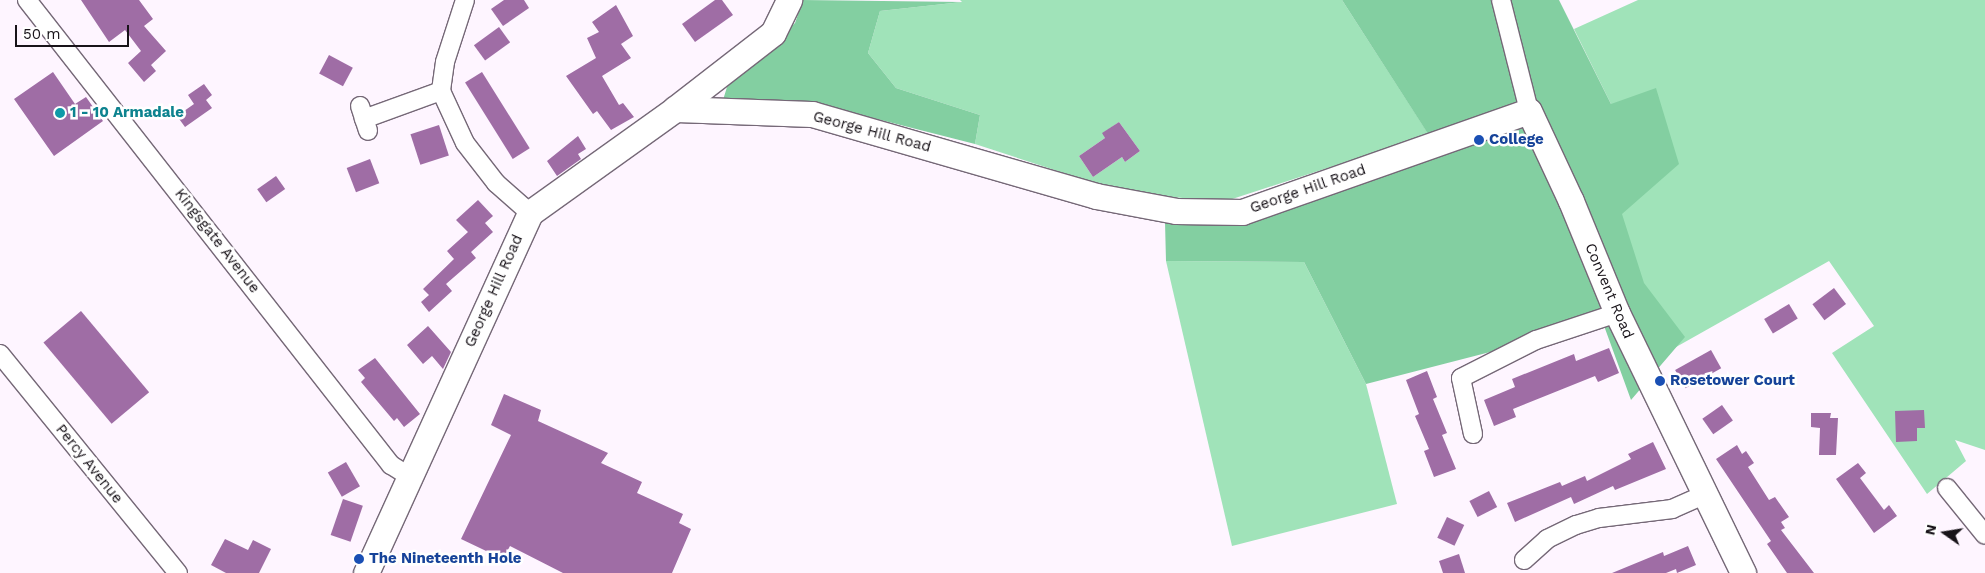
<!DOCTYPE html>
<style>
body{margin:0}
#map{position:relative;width:1985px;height:573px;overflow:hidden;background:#fef5ff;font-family:"Work Sans",sans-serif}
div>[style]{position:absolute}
.green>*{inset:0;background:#a0e3b9}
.forest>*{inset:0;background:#83cfa1}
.building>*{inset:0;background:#9f6da5;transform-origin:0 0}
.roads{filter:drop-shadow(1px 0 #756877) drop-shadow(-1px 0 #756877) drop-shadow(0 1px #756877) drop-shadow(0 -1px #756877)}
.street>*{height:18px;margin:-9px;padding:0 9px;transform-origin:9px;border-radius:9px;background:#fff}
.secondary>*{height:25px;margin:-12.5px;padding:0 12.5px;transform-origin:12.5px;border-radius:12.5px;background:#fff}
.dots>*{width:14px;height:14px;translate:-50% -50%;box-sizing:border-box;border:2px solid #fff;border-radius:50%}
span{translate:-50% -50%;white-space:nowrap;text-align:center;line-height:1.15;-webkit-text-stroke:5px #fff;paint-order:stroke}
.culture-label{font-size:15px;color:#0d838f;font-weight:700}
.left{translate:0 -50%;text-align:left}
.street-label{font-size:15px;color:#181319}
.transit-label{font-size:15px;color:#164399;font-weight:700}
.north{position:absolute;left:1920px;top:508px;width:50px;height:50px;-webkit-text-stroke:4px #fff;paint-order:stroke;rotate:283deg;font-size:14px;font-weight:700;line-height:20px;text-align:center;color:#181319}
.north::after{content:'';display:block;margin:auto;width:18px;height:22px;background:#181319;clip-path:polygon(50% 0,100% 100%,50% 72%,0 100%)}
.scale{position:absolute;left:15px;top:25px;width:114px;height:22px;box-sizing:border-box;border:2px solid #181319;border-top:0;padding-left:6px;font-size:15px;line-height:18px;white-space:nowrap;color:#181319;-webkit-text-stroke:4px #fff;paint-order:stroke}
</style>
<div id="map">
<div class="green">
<i style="clip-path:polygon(evenodd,960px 0,1342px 0,1429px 135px,1223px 202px,1122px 192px,975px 144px,980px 115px,896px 88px,868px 53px,880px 11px,962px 2px,960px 0,1119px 122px,1140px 151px,1125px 162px,1122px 157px,1093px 177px,1079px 156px,1105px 138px,1103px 133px,1119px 122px)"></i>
<i style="clip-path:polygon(1638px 0,1985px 0,1985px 450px,1955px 440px,1966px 461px,1927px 494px,1832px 353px,1874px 326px,1829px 261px,1653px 360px,1627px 321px,1611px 104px,1574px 29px)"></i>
<i style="clip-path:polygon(1166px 261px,1304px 262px,1366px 384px,1397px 504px,1232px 546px)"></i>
</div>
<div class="forest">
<i style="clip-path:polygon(803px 0,962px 2px,880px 11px,868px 53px,896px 88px,980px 115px,975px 144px,818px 104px,723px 100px,727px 87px,795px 23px)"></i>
<i style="clip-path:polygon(1342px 0,1559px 0,1611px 104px,1656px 88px,1679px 164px,1622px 214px,1644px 283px,1685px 337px,1631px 400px,1603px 323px,1366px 384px,1304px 262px,1166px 261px,1165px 222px,1249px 217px,1439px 151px)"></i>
</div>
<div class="building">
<i style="clip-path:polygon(81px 0,139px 0,153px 19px,144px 26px,166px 51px,151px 65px,156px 71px,144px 82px,128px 63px,141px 51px,125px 30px,109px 42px)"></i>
<i style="clip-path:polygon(504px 0,524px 0,529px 8px,503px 26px,491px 9px)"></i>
<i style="clip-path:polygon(715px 0,722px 0,733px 15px,695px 42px,682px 24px)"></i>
<i style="clip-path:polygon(616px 5px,633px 36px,621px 44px,631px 58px,602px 76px,619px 105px,623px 103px,634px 117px,611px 130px,597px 111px,593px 114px,566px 76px,596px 58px,587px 38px,599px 32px,592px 22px)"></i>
<i style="left:499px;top:27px;width:19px;height:31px;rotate:54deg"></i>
<i style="left:329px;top:55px;width:27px;height:21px;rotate:28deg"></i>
<i style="clip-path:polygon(53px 72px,75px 104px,86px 97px,103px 121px,54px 156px,14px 99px)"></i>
<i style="left:482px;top:72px;width:90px;height:20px;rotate:58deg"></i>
<i style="clip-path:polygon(204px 84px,212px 95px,206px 100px,212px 108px,185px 127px,177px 116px,194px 104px,188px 95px)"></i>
<i style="clip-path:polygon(1119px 122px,1140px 151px,1125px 162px,1122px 157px,1093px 177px,1079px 156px,1105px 138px,1102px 133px)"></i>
<i style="left:439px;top:125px;width:32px;height:30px;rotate:72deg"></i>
<i style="clip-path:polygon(578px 136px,586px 149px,578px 154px,581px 159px,557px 176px,547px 161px)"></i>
<i style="left:370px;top:159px;width:26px;height:25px;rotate:69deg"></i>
<i style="left:276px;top:176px;width:16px;height:23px;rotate:55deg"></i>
<i style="clip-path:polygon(478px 200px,493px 216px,485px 223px,493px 232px,471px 252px,476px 258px,446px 284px,452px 291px,429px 312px,421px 302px,429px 295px,423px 289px,454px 259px,447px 251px,468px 232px,456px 220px)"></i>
<i style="left:1834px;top:288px;width:20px;height:27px;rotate:53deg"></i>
<i style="left:1789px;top:304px;width:17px;height:29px;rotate:59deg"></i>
<i style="left:81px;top:311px;width:106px;height:49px;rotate:50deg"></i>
<i style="clip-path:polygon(428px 326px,451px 352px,443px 369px,432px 356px,423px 364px,407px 345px)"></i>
<i style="clip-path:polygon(1609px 348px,1619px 373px,1598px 382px,1595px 376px,1513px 409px,1516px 417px,1494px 426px,1484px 400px,1515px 387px,1512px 379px,1574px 354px,1576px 361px)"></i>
<i style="left:1711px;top:350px;width:21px;height:41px;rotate:61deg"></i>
<i style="clip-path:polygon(375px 358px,420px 414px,404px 427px,397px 418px,394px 421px,361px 382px,365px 378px,358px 370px)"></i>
<i style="clip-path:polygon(1427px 371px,1437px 397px,1433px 399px,1447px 433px,1442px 435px,1456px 469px,1434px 477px,1424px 451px,1429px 449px,1415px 416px,1419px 414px,1406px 380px)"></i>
<i style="clip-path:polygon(504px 394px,541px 410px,538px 421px,608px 453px,601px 463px,642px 482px,637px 493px,683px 514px,679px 523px,691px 529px,672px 573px,563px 573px,510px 546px,503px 559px,461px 539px,511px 435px,491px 425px)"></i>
<i style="left:1722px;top:405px;width:19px;height:24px;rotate:55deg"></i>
<i style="clip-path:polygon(1924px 410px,1925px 428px,1917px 428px,1917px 441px,1896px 442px,1895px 411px)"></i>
<i style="clip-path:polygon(1811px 413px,1831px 413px,1830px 418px,1838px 418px,1836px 455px,1819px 455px,1820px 428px,1811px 427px)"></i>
<i style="clip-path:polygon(1653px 442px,1666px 469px,1615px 490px,1613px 486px,1574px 504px,1571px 497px,1515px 522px,1507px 503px,1560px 482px,1562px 486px,1585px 476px,1587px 481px,1631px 459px,1628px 454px)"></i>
<i style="clip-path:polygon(1737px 445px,1742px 454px,1746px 451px,1754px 463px,1748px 467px,1769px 500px,1775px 497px,1789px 517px,1781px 522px,1785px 528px,1781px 530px,1814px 573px,1787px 573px,1767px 544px,1771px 541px,1716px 459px)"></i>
<i style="left:346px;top:462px;width:28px;height:21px;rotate:60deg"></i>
<i style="clip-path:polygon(1858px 463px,1866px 473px,1860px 478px,1884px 510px,1889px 505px,1897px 516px,1874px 533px,1836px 479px)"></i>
<i style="left:1489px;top:491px;width:18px;height:22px;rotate:63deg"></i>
<i style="left:343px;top:499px;width:21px;height:38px;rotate:19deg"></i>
<i style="left:1447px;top:517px;width:19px;height:23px;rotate:25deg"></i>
<i style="clip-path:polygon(225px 539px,248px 550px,253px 540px,271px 549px,259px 573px,226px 573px,211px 565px)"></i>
<i style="clip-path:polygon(1688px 546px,1696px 565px,1677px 573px,1676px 569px,1666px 573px,1612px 573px,1663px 552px,1664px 556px)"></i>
<i style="clip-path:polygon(1459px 554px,1465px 573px,1443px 573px,1439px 561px)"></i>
</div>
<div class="roads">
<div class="street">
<i style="left:27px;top:0;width:591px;rotate:51.95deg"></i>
<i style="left:391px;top:465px;width:22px;rotate:32deg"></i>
<i style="left:465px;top:0;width:65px;rotate:107.9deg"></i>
<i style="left:445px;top:62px;width:29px;rotate:98deg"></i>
<i style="left:441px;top:91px;width:57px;rotate:65.2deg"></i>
<i style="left:465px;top:143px;width:51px;rotate:52.2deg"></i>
<i style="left:496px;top:183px;width:45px;rotate:41.4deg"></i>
<i style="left:1501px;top:0;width:114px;rotate:75.8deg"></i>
<i style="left:360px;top:106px;width:26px;rotate:72deg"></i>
<i style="left:364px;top:119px;width:82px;rotate:-20deg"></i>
<i style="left:0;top:354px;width:282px;rotate:50.9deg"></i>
<i style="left:1473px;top:434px;width:57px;rotate:-102.1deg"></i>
<i style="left:1461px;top:378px;width:84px;rotate:-26.9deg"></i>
<i style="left:1536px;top:340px;width:85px;rotate:-18.4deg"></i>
<i style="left:1947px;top:488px;width:60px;rotate:51deg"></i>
<i style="left:1524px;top:560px;width:31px;rotate:-42deg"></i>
<i style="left:1547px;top:539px;width:32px;rotate:-26deg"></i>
<i style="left:1576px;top:525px;width:24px;rotate:-17deg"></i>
<i style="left:1599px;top:518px;width:74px;rotate:-7deg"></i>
<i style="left:1672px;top:509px;width:34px;rotate:-24deg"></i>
</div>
<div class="secondary">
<i style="left:675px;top:109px;width:137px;rotate:2.1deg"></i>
<i style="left:812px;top:114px;width:296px;rotate:16.1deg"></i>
<i style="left:1096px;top:196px;width:81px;rotate:10.6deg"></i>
<i style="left:1176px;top:211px;width:66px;rotate:0.9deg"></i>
<i style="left:1242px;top:212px;width:304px;rotate:-19.4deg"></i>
<i style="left:1529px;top:111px;width:99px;rotate:65deg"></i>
<i style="left:1571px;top:201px;width:121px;rotate:67.7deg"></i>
<i style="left:1617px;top:313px;width:289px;rotate:64.1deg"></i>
<i style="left:366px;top:573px;width:396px;rotate:-65.5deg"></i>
<i style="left:530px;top:213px;width:178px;rotate:-35.6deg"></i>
<i style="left:675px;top:109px;width:124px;rotate:-37.8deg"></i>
<i style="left:773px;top:33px;width:37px;rotate:-64deg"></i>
</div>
</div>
<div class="dots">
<i style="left:60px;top:113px;background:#0f9aa8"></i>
<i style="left:1479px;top:140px;background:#1a4fb4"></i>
<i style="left:1660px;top:381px;background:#1a4fb4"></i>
<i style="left:359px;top:559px;background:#1a4fb4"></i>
</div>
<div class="culture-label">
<span class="left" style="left:70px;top:113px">1 - 10 Armadale</span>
</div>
<div class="street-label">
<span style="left:872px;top:132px;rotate:15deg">George Hill Road</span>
<span style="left:1308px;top:189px;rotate:-19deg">George Hill Road</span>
<span style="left:217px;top:241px;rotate:52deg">Kingsgate Avenue</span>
<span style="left:494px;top:291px;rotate:-66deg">George Hill Road</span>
<span style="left:1609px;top:291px;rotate:67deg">Convent Road</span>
<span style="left:89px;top:464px;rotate:51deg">Percy Avenue</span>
</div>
<div class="transit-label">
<span class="left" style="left:1489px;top:140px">College</span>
<span class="left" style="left:1670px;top:381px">Rosetower Court</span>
<span class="left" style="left:369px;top:559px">The Nineteenth Hole</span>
</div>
<div class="north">N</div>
<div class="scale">50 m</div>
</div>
